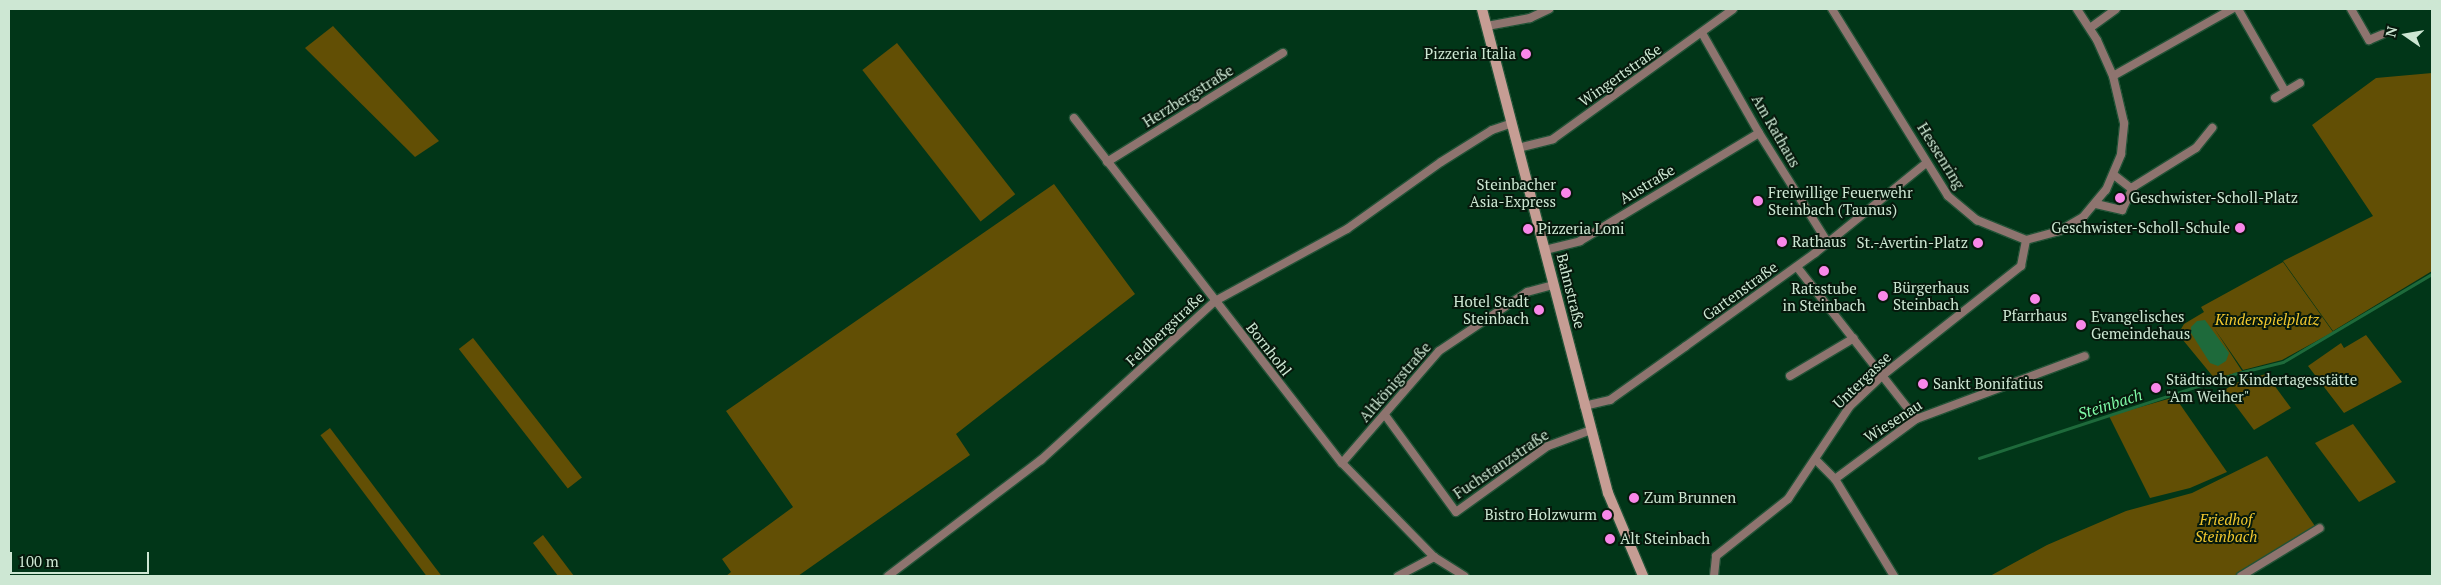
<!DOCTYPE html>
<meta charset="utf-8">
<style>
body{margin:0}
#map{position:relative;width:2441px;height:585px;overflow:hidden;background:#013618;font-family:"PT Serif",serif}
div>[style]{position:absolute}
.green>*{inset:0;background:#624f05;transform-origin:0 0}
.water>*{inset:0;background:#1e6a3b}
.stream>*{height:2.5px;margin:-1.25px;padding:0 1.25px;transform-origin:1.25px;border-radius:1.25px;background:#1e6a3b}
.roads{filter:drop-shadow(1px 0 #225236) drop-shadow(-1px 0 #225236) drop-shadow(0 1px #225236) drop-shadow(0 -1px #225236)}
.street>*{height:8px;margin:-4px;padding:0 4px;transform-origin:4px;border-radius:4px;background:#8e746f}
.secondary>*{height:10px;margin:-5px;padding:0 5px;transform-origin:5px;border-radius:5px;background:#c69d94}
.dots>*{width:14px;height:14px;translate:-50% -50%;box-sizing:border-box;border:2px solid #06190c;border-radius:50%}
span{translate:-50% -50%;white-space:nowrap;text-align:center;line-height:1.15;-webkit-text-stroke:4px #06190c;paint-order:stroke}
.poi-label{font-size:15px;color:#cde7d3}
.right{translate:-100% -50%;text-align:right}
.left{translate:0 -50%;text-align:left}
.street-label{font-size:15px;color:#cde7d3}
.park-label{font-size:15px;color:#f1c72e;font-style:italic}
.water-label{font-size:16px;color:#7ffba8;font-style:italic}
.frame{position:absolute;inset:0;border:10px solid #cde7d3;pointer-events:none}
.north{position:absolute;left:2381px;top:10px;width:50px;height:50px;-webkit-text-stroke:4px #06190c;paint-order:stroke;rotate:283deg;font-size:14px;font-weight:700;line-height:20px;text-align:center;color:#cde7d3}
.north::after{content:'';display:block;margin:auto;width:18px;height:22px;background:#cde7d3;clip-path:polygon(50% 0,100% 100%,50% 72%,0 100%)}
.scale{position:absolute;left:10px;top:552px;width:139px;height:22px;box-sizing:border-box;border:2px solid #cde7d3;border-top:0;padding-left:6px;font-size:15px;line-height:18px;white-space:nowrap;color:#cde7d3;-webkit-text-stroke:4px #06190c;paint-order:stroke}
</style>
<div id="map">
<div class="green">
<i style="clip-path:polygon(333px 26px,439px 141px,415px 157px,305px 48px)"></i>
<i style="left:897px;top:43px;width:192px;height:44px;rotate:52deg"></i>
<i style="clip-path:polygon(2432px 73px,2432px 271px,2333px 331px,2283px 261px,2373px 216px,2312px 125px,2376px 78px)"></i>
<i style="clip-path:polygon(1054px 184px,1135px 294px,956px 434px,970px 455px,798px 576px,726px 576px,731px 572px,722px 559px,793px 507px,726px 411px)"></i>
<i style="clip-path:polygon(2283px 262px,2333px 332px,2282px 360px,2243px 370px,2214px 328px,2242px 371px,2215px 379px,2178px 334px,2184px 324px,2204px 312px,2201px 307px)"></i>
<i style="clip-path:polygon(2366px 335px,2402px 382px,2344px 413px,2308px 366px,2341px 343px,2344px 348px)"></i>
<i style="left:473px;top:338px;width:177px;height:18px;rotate:52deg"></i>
<i style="clip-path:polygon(2266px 374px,2291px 408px,2254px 430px,2224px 390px,2240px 381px)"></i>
<i style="clip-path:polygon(2175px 397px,2227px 472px,2190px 488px,2150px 498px,2109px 416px)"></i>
<i style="clip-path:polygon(2353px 424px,2396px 482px,2359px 502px,2315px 443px)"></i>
<i style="left:330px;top:428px;width:186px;height:12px;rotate:53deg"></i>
<i style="clip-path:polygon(2267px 456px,2317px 529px,2235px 576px,1990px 576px,2047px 545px,2126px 511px,2192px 493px)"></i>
<i style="clip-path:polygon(543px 535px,574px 576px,558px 576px,533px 543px)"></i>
</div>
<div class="water">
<i style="clip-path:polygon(2205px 320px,2229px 353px,2226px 361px,2218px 366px,2210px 363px,2191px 333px,2191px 327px,2197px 321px)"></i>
</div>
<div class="stream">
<i style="left:1979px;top:458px;width:268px;rotate:-18.2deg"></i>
<i style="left:2234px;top:374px;width:50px;rotate:-13.8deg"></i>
<i style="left:2283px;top:362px;width:173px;rotate:-30.6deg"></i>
</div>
<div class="roads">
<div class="street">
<i style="left:1832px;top:9px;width:220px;rotate:58.2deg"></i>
<i style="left:1948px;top:196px;width:38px;rotate:40deg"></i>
<i style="left:1977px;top:220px;width:53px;rotate:22.2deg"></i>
<i style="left:2026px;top:240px;width:34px;rotate:-15deg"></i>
<i style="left:2059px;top:231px;width:28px;rotate:-30deg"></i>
<i style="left:2083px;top:217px;width:35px;rotate:-50deg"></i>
<i style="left:2106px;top:190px;width:39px;rotate:-67deg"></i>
<i style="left:2121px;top:154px;width:31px;rotate:-84deg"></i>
<i style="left:2124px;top:123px;width:48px;rotate:-103.2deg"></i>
<i style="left:2113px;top:76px;width:39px;rotate:-114deg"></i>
<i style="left:2097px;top:40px;width:37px;rotate:-123deg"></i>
<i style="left:2238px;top:9px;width:95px;rotate:60.2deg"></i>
<i style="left:2351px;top:9px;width:36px;rotate:60deg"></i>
<i style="left:2369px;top:40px;width:15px;rotate:-23deg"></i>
<i style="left:1487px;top:26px;width:44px;rotate:-10.5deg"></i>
<i style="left:1530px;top:18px;width:21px;rotate:-25deg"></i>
<i style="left:2090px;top:28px;width:32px;rotate:-36deg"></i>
<i style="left:1702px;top:33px;width:115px;rotate:60.3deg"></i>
<i style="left:1759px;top:133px;width:130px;rotate:57.9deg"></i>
<i style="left:2113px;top:76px;width:137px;rotate:-29.4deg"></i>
<i style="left:2275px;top:98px;width:29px;rotate:-31deg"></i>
<i style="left:1074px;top:118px;width:437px;rotate:52.2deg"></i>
<i style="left:1342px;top:463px;width:132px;rotate:45.6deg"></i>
<i style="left:1434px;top:557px;width:36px;rotate:32deg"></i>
<i style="left:1518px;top:148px;width:36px;rotate:-14deg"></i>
<i style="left:1553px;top:139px;width:222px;rotate:-35.8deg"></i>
<i style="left:1107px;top:162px;width:207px;rotate:-31.8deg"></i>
<i style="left:2114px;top:175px;width:23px;rotate:38deg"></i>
<i style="left:2096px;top:204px;width:27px;rotate:13deg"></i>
<i style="left:2122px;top:210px;width:25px;rotate:-64deg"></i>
<i style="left:2133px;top:187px;width:74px;rotate:-31.8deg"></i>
<i style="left:2196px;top:148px;width:26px;rotate:-51deg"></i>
<i style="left:1545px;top:250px;width:36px;rotate:-14deg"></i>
<i style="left:1580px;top:241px;width:209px;rotate:-31.1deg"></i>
<i style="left:1797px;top:267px;width:193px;rotate:51.9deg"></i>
<i style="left:1790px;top:376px;width:74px;rotate:-30.7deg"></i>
<i style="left:1584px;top:406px;width:27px;rotate:-13deg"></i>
<i style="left:1610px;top:400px;width:93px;rotate:-35.4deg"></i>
<i style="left:1686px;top:346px;width:159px;rotate:-35.8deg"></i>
<i style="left:1815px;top:253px;width:143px;rotate:-39deg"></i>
<i style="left:1385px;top:415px;width:120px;rotate:53.8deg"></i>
<i style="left:1456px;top:512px;width:113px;rotate:-35.7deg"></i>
<i style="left:1548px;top:446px;width:46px;rotate:-20.4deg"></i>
<i style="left:1815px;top:459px;width:28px;rotate:45deg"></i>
<i style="left:1835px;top:479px;width:114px;rotate:58.7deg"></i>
<i style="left:1342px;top:463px;width:148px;rotate:-49.1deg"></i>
<i style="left:1439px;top:351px;width:106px;rotate:-33.8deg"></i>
<i style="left:1527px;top:292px;width:28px;rotate:-15deg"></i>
<i style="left:1835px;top:479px;width:101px;rotate:-36.5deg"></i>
<i style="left:1916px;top:419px;width:180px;rotate:-20.4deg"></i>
<i style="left:888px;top:576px;width:192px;rotate:-37.2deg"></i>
<i style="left:1041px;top:460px;width:236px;rotate:-42.4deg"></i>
<i style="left:1215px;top:301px;width:150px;rotate:-28.6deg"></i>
<i style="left:1347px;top:229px;width:115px;rotate:-35.5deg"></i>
<i style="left:1441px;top:162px;width:60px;rotate:-32.1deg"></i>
<i style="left:1492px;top:130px;width:21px;rotate:-19deg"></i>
<i style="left:1398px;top:576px;width:41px;rotate:-27.8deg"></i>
<i style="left:1714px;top:576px;width:20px;rotate:-84deg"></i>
<i style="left:1716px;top:556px;width:92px;rotate:-38.4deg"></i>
<i style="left:1788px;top:499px;width:112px;rotate:-56.3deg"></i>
<i style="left:1850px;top:406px;width:45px;rotate:-43.2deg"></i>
<i style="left:1883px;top:375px;width:176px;rotate:-38.3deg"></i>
<i style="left:2021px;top:266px;width:26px;rotate:-79deg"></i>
<i style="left:2241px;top:576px;width:92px;rotate:-31.3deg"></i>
</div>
<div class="secondary">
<i style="left:1482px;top:9px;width:500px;rotate:75.41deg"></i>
<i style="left:1608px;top:493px;width:90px;rotate:67.1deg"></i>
</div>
</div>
<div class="dots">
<i style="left:1526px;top:54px;background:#f987e9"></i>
<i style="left:1566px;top:193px;background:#f987e9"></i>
<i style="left:2120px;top:198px;background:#f987e9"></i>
<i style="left:1758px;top:201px;background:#f987e9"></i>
<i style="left:2240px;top:228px;background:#f987e9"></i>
<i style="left:1528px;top:229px;background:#f987e9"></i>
<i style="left:1782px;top:242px;background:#f987e9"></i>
<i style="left:1978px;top:243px;background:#f987e9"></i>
<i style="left:1824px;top:271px;background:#f987e9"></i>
<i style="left:1883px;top:296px;background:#f987e9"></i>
<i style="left:2035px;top:299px;background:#f987e9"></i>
<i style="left:1539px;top:310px;background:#f987e9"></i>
<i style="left:2081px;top:325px;background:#f987e9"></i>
<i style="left:1923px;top:384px;background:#f987e9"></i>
<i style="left:2156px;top:388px;background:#f987e9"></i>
<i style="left:1634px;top:498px;background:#f987e9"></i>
<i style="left:1607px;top:515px;background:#f987e9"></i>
<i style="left:1610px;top:539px;background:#f987e9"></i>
</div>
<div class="poi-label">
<span class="right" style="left:1516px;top:54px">Pizzeria Italia</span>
<span class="right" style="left:1556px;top:193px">Steinbacher<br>Asia-Express</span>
<span class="left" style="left:1768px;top:201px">Freiwillige Feuerwehr<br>Steinbach (Taunus)</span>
<span class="left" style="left:2130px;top:198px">Geschwister-Scholl-Platz</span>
<span class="right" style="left:2230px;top:228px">Geschwister-Scholl-Schule</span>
<span class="left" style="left:1538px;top:229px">Pizzeria Loni</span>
<span class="left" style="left:1792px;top:242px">Rathaus</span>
<span class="right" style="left:1968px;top:243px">St.-Avertin-Platz</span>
<span class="left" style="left:1893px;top:296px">Bürgerhaus<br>Steinbach</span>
<span style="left:1824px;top:297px">Ratsstube<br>in Steinbach</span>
<span class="right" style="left:1529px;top:310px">Hotel Stadt<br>Steinbach</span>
<span style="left:2035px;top:316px">Pfarrhaus</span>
<span class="left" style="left:2091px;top:325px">Evangelisches<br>Gemeindehaus</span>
<span class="left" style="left:2166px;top:388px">Städtische Kindertagesstätte<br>"Am Weiher"</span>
<span class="left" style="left:1933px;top:384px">Sankt Bonifatius</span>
<span class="left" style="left:1644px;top:498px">Zum Brunnen</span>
<span class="right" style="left:1597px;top:515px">Bistro Holzwurm</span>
<span class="left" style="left:1620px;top:539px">Alt Steinbach</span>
</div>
<div class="street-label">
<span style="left:1620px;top:75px;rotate:-35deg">Wingertstraße</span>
<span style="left:1188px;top:96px;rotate:-32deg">Herzbergstraße</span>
<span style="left:1776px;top:131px;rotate:60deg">Am Rathaus</span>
<span style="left:1941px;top:156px;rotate:58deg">Hessenring</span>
<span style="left:1647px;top:184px;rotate:-31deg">Austraße</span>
<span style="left:1571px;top:291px;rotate:76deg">Bahnstraße</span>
<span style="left:1740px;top:291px;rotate:-36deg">Gartenstraße</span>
<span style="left:1165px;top:329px;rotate:-43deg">Feldbergstraße</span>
<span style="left:1269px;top:349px;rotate:52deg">Bornhohl</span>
<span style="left:1862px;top:380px;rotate:-44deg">Untergasse</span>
<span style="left:1395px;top:382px;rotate:-49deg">Altkönigstraße</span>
<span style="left:1893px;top:421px;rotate:-33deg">Wiesenau</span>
<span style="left:1501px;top:464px;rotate:-34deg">Fuchstanzstraße</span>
</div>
<div class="park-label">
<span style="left:2267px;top:320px">Kinderspielplatz</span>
<span style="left:2226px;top:528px">Friedhof<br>Steinbach</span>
</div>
<div class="water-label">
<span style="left:2110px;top:404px;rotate:-18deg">Steinbach</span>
</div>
<div class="frame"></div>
<div class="north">N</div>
<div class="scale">100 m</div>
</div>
